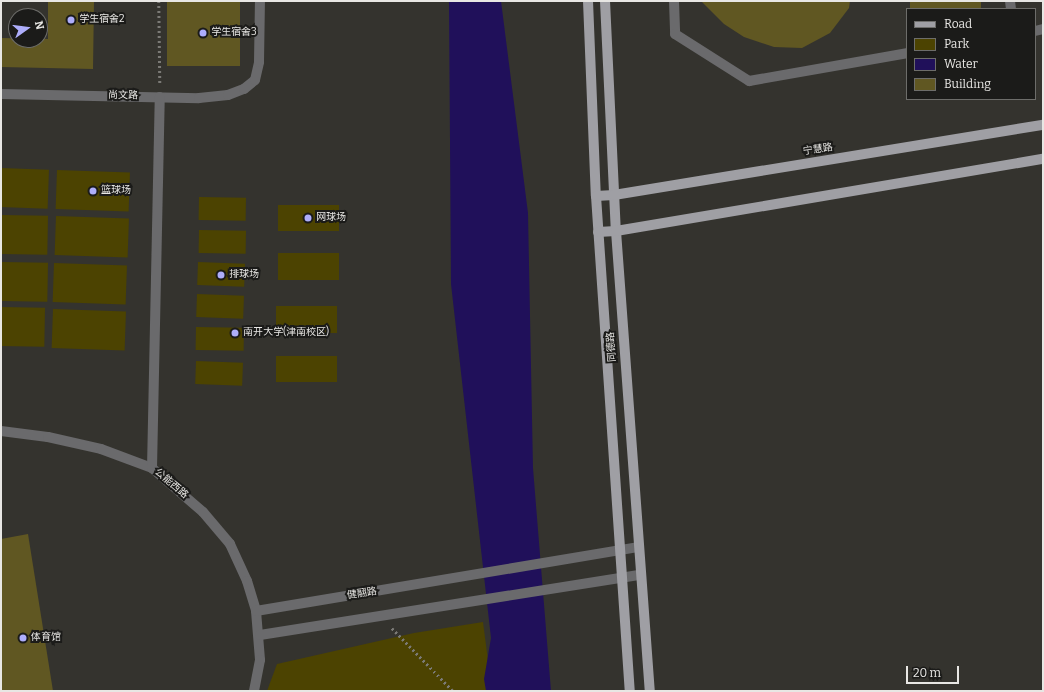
<!DOCTYPE html>
<meta charset="utf-8">
<style>
body{margin:0}
#map{position:relative;width:1044px;height:692px;overflow:hidden;background:#34332e;font-family:Bitter,"Noto Sans SC",serif}
div>[style]{position:absolute}
.green>*{inset:0;background:#4c4301;transform-origin:0 0}
.water>*{inset:0;background:#20105a}
.building>*{inset:0;background:#605722;transform-origin:0 0}
.path>*{height:2.5px;margin-top:-1.25px;transform-origin:0;background:repeating-linear-gradient(90deg,#7b7a76 0 2px,transparent 0 5px)}
.minor>*{height:10px;margin:-5px;padding:0 5px;transform-origin:5px;border-radius:5px;background:#6a6a6c}
.major>*{height:10px;margin:-5px;padding:0 5px;transform-origin:5px;border-radius:5px;background:#9f9fa4}
.dots>*{width:11px;height:11px;translate:-50% -50%;box-sizing:border-box;border:2px solid #1b1b19;border-radius:50%}
span{translate:-50% -50%;white-space:nowrap;text-align:center;line-height:1.15;-webkit-text-stroke:4px #1b1b19;paint-order:stroke}
.poi-label{font-size:10px;color:#e8e7e4}
.left{translate:0 -50%;text-align:left}
.street-label{font-size:10px;color:#e8e7e4}
.frame{position:absolute;inset:0;border:2px solid #e8e7e4;pointer-events:none}
.legend{position:absolute;left:906px;top:8px;width:130px;height:92px;box-sizing:border-box;background:#1b1b19;border:1px solid #6d6d6a;margin:0;padding:5px 7px;list-style:none;font-size:12px;color:#e8e7e4}
.legend li{display:flex;align-items:center;gap:8px;height:20px}
.legend b{width:20px;border:1px solid #6d6d6a}
.north{position:absolute;left:8px;top:8px;width:40px;height:40px;box-sizing:border-box;background:#1b1b19;border:1px solid #6d6d6a;border-radius:50%;rotate:76deg;font-size:11px;font-weight:700;line-height:16px;text-align:center;color:#e8e7e4}
.north::after{content:'';display:block;margin:auto;width:14px;height:18px;background:#aeaefb;clip-path:polygon(50% 0,100% 100%,50% 72%,0 100%)}
.scale{position:absolute;left:906px;top:666px;width:53px;height:18px;box-sizing:border-box;border:2px solid #e8e7e4;border-top:0;padding-left:5px;font-size:12px;line-height:14px;white-space:nowrap;color:#e8e7e4;-webkit-text-stroke:3px #1b1b19;paint-order:stroke}
</style>
<div id="map">
<div class="green">
<i style="left:1px;top:168px;width:48px;height:39px;rotate:2deg"></i>
<i style="left:57px;top:170px;width:73px;height:39px;rotate:2deg"></i>
<i style="left:199px;top:197px;width:47px;height:23px;rotate:1deg"></i>
<i style="left:278px;top:205px;width:61px;height:26px"></i>
<i style="left:1px;top:215px;width:47px;height:39px;rotate:1deg"></i>
<i style="left:56px;top:216px;width:73px;height:39px;rotate:2deg"></i>
<i style="left:199px;top:230px;width:47px;height:23px;rotate:1deg"></i>
<i style="left:278px;top:253px;width:61px;height:27px"></i>
<i style="left:1px;top:262px;width:47px;height:39px;rotate:1deg"></i>
<i style="left:198px;top:262px;width:47px;height:23px;rotate:2deg"></i>
<i style="left:54px;top:263px;width:73px;height:39px;rotate:2deg"></i>
<i style="left:197px;top:294px;width:47px;height:23px;rotate:2deg"></i>
<i style="left:276px;top:306px;width:61px;height:27px"></i>
<i style="left:1px;top:307px;width:44px;height:39px;rotate:1deg"></i>
<i style="left:53px;top:309px;width:73px;height:39px;rotate:2deg"></i>
<i style="left:196px;top:327px;width:48px;height:23px;rotate:1deg"></i>
<i style="left:276px;top:356px;width:61px;height:26px"></i>
<i style="left:196px;top:361px;width:47px;height:23px;rotate:2deg"></i>
<i style="clip-path:polygon(483px 622px,492px 691px,267px 691px,277px 664px,414px 633px)"></i>
</div>
<div class="water">
<i style="clip-path:polygon(449px 1px,501px 1px,528px 213px,533px 468px,551px 691px,486px 691px,484px 679px,491px 638px,451px 284px)"></i>
</div>
<div class="building">
<i style="clip-path:polygon(48px 1px,94px 1px,93px 69px,1px 67px,1px 38px,48px 39px)"></i>
<i style="left:167px;top:1px;width:73px;height:65px"></i>
<i style="clip-path:polygon(701px 1px,850px 1px,849px 8px,830px 33px,802px 48px,774px 47px,744px 37px,724px 24px)"></i>
<i style="left:910px;top:1px;width:71px;height:8px"></i>
<i style="clip-path:polygon(28px 534px,53px 691px,1px 691px,1px 539px)"></i>
</div>
<div class="path">
<i style="left:159px;top:1px;width:83px;rotate:89.3deg"></i>
<i style="left:392px;top:628px;width:88px;rotate:45.9deg"></i>
</div>
<div class="minor">
<i style="left:674px;top:1px;width:33px;rotate:88deg"></i>
<i style="left:675px;top:34px;width:88px;rotate:32.4deg"></i>
<i style="left:749px;top:81px;width:160px;rotate:-10deg"></i>
<i style="left:1010px;top:1px;width:8px;rotate:83deg"></i>
<i style="left:1035px;top:31px;width:8px;rotate:-14deg"></i>
<i style="left:1px;top:94px;width:198px;rotate:1.2deg"></i>
<i style="left:199px;top:98px;width:29px;rotate:-6deg"></i>
<i style="left:228px;top:95px;width:17px;rotate:-21deg"></i>
<i style="left:244px;top:89px;width:14px;rotate:-39deg"></i>
<i style="left:255px;top:80px;width:18px;rotate:-77deg"></i>
<i style="left:259px;top:62px;width:61px;rotate:-89.1deg"></i>
<i style="left:1px;top:431px;width:47px;rotate:7.3deg"></i>
<i style="left:48px;top:437px;width:54px;rotate:12.8deg"></i>
<i style="left:101px;top:449px;width:54px;rotate:20.4deg"></i>
<i style="left:152px;top:468px;width:67px;rotate:40.8deg"></i>
<i style="left:203px;top:512px;width:42px;rotate:49.8deg"></i>
<i style="left:230px;top:544px;width:41px;rotate:65.3deg"></i>
<i style="left:247px;top:581px;width:31px;rotate:73deg"></i>
<i style="left:256px;top:611px;width:49px;rotate:85.3deg"></i>
<i style="left:260px;top:660px;width:32px;rotate:101deg"></i>
<i style="left:152px;top:468px;width:371px;rotate:-88.8deg"></i>
<i style="left:256px;top:611px;width:387px;rotate:-9.5deg"></i>
<i style="left:260px;top:635px;width:385px;rotate:-9deg"></i>
</div>
<div class="major">
<i style="left:588px;top:1px;width:195px;rotate:87.7deg"></i>
<i style="left:596px;top:196px;width:496px;rotate:86.1deg"></i>
<i style="left:605px;top:1px;width:230px;rotate:87.3deg"></i>
<i style="left:616px;top:231px;width:461px;rotate:85.8deg"></i>
<i style="left:596px;top:196px;width:18px;rotate:-3deg"></i>
<i style="left:614px;top:195px;width:435px;rotate:-9.3deg"></i>
<i style="left:598px;top:232px;width:18px;rotate:-3deg"></i>
<i style="left:616px;top:231px;width:433px;rotate:-9.6deg"></i>
</div>
<div class="dots">
<i style="left:71px;top:20px;background:#aeaefb"></i>
<i style="left:203px;top:33px;background:#aeaefb"></i>
<i style="left:93px;top:191px;background:#aeaefb"></i>
<i style="left:308px;top:218px;background:#aeaefb"></i>
<i style="left:221px;top:275px;background:#aeaefb"></i>
<i style="left:235px;top:333px;background:#aeaefb"></i>
<i style="left:23px;top:638px;background:#aeaefb"></i>
</div>
<div class="poi-label">
<span class="left" style="left:79px;top:20px">学生宿舍2</span>
<span class="left" style="left:211px;top:33px">学生宿舍3</span>
<span class="left" style="left:101px;top:191px">篮球场</span>
<span class="left" style="left:316px;top:218px">网球场</span>
<span class="left" style="left:229px;top:275px">排球场</span>
<span class="left" style="left:243px;top:333px">南开大学(津南校区)</span>
<span class="left" style="left:31px;top:638px">体育馆</span>
</div>
<div class="street-label">
<span style="left:123px;top:96px;rotate:1deg">尚文路</span>
<span style="left:818px;top:150px;rotate:-9deg">宁慧路</span>
<span style="left:612px;top:347px;rotate:-94deg">同德路</span>
<span style="left:171px;top:484px;rotate:40deg">公能西路</span>
<span style="left:362px;top:594px;rotate:-9deg">健翮路</span>
</div>
<div class="frame"></div>
<ul class="legend">
<li><b style="height:5px;background:#9f9fa4"></b>Road</li>
<li><b style="height:11px;background:#4c4301"></b>Park</li>
<li><b style="height:11px;background:#20105a"></b>Water</li>
<li><b style="height:11px;background:#605722"></b>Building</li>
</ul>
<div class="north">N</div>
<div class="scale">20 m</div>
</div>
